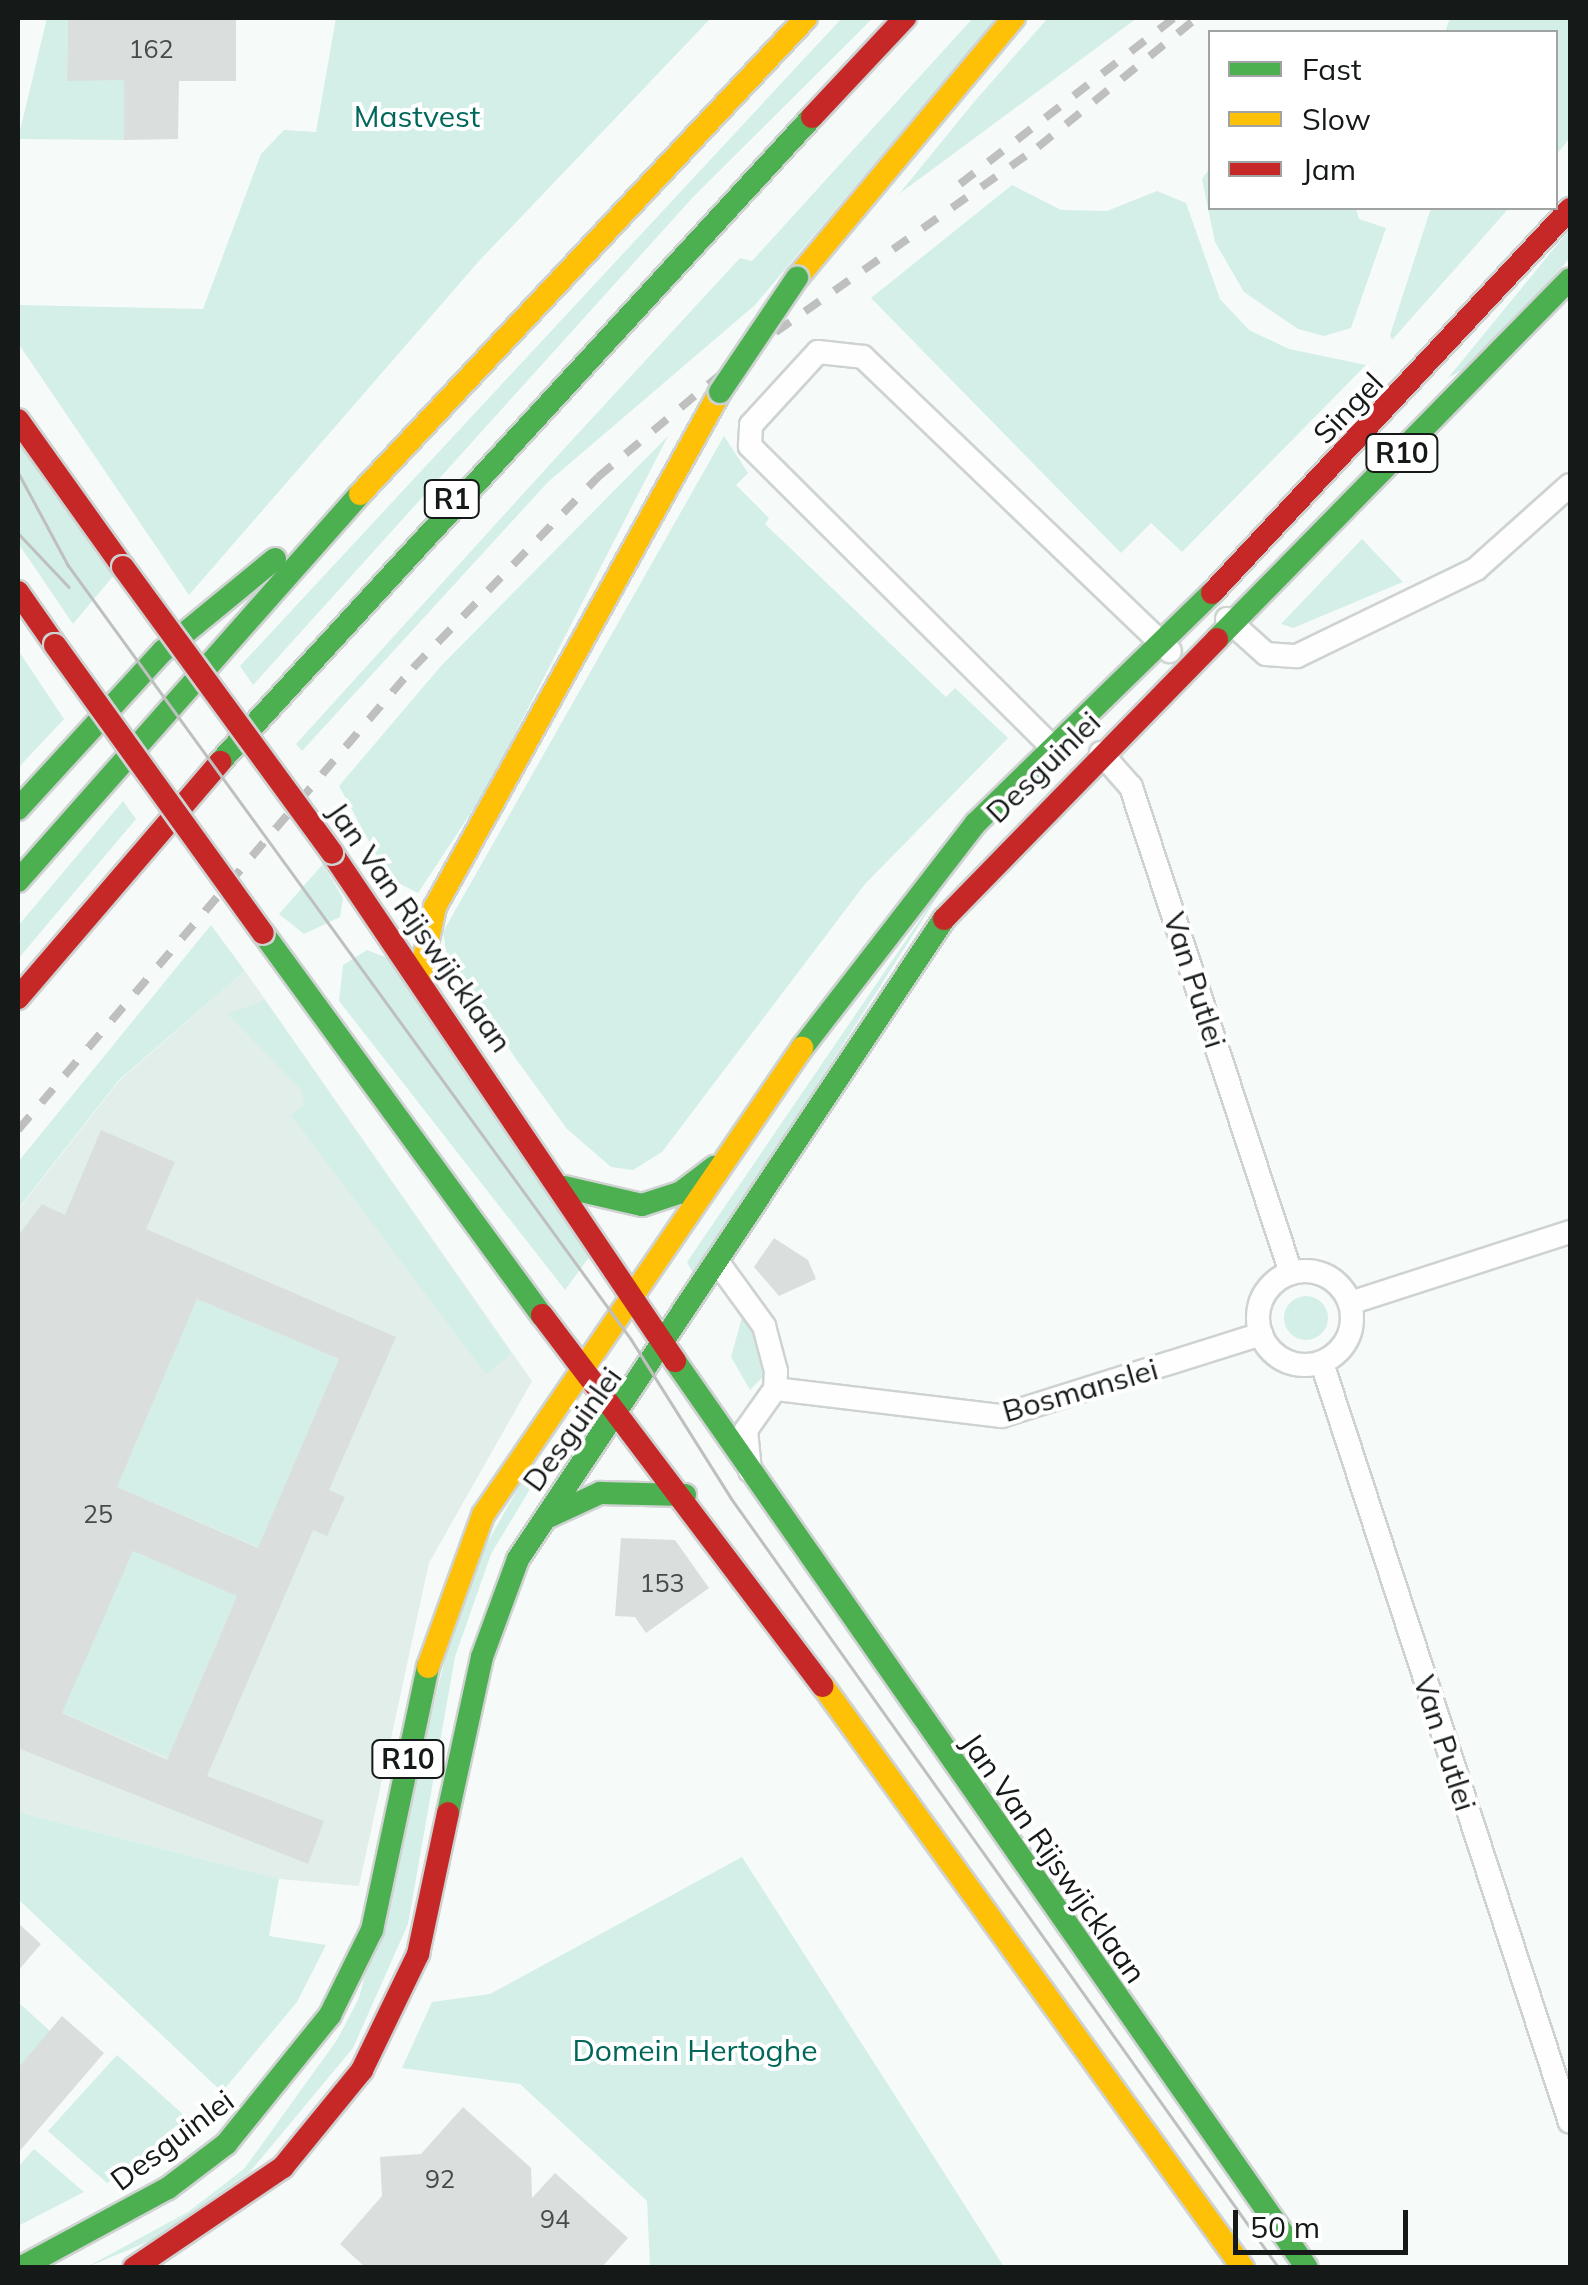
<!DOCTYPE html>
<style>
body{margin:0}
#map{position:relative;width:1588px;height:2285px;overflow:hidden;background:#f6fbfa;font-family:Mulish,sans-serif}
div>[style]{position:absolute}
.built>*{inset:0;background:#e1eeea}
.green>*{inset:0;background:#d3efe8;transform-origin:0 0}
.round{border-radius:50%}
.building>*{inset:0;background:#dadfde}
.roads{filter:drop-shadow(2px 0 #ced3d2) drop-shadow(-2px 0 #ced3d2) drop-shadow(0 2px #ced3d2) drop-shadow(0 -2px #ced3d2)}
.street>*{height:22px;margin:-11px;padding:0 11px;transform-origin:11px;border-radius:11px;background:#fefefe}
.street>.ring{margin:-11px;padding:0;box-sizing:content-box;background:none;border:22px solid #fefefe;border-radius:50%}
.fast>*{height:22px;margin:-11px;padding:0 11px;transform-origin:11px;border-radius:11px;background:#4caf50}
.slow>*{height:22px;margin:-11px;padding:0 11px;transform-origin:11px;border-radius:11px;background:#ffc107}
.jam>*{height:22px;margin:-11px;padding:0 11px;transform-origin:11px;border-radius:11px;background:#c62828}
.tram>*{height:2.5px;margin:-1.25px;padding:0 1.25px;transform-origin:1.25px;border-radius:1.25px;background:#bebfbe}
.rail>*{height:8px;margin-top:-4px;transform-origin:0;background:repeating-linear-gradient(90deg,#bebfbe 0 18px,transparent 0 36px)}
.bridges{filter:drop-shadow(2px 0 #ced3d2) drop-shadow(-2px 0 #ced3d2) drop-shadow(0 2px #ced3d2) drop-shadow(0 -2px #ced3d2)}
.fast-bridge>*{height:22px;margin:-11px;padding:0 11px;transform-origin:11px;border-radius:11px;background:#4caf50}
.jam-bridge>*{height:22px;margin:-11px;padding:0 11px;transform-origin:11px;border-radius:11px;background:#c62828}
span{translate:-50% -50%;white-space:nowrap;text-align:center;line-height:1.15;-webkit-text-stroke:8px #fff;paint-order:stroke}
.number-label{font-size:25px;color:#464a4a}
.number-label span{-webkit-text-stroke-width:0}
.shield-label span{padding:2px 8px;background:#fff;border:2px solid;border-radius:8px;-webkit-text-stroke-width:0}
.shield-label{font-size:28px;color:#151918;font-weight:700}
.park-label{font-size:30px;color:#016759}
.street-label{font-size:30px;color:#151918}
.frame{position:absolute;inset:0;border:20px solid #151918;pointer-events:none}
.legend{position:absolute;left:1208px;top:30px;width:350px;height:180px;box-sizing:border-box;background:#fff;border:2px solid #a1a3a3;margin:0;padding:12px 18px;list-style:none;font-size:30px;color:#151918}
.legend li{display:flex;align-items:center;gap:20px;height:50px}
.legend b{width:50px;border:2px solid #a1a3a3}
.scale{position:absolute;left:1233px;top:2210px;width:175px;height:45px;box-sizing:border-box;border:5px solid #151918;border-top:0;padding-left:12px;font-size:30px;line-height:35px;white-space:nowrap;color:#151918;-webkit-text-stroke:8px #fff;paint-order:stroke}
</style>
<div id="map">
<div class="built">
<i style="clip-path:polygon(245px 971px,532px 1381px,429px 1563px,359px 1886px,279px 1879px,18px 1812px,18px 1210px,119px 1081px)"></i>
</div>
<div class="green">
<i style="clip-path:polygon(47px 18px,68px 18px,67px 80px,124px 80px,124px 140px,18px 139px)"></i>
<i style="clip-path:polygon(336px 18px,711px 18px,479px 261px,189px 595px,18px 343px,18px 305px,203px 309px,261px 154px,284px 130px,316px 132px)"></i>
<i style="clip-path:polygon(842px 18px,873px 18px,694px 196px,253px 685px,240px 666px)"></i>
<i style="clip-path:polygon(973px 18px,997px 18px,755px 305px,548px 482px,302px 751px,296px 744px,562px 451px,740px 258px,752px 261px)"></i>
<i style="clip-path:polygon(1048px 18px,1137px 18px,899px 194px,974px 102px)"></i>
<i style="clip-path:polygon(1450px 18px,1570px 18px,1570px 138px,1556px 155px,1556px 32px,1445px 32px)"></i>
<i style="clip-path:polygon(1210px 168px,1210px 208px,1356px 208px,1359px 219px,1386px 228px,1351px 328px,1324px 336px,1298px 329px,1244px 292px,1215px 242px,1202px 179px)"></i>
<i style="clip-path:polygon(1012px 185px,1061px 210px,1107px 211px,1157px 191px,1186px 203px,1220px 299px,1249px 330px,1289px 349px,1366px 365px,1182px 552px,1151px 523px,1121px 553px,871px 298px)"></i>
<i style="clip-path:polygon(1431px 208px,1509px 208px,1392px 340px,1390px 335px)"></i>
<i style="clip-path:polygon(1570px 229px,1570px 258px,1474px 363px,1448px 378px)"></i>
<i style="clip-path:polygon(668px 436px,486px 790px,418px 893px,389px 878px,339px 786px,441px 666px)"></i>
<i style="clip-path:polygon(724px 436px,748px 473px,736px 485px,769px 518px,765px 524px,946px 697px,955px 688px,1008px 738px,865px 884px,662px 1152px,633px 1170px,611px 1167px,567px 1129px,516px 1059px,447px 956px,443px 932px)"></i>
<i style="clip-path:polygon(18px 439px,115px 574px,73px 624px,18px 543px)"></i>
<i style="clip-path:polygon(1362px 539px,1403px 582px,1293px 628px,1281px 624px)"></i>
<i style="clip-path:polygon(18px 650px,64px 719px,18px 768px)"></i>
<i style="clip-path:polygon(123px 801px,136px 819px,18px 959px,18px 926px)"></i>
<i style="clip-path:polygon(960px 861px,695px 1277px,687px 1262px)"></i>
<i style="clip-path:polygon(323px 864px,343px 898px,340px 917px,304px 934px,279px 914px)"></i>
<i style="clip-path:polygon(211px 925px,245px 971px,119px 1080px,18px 1209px,18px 1162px)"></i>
<i style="clip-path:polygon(367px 950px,390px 959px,593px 1252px,565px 1290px,339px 1001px,343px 965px)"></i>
<i style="clip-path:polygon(265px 1000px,511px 1354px,486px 1374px,291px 1115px,304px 1104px,302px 1091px,228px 1014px)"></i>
<i class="round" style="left:1284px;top:1296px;width:44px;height:44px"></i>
<i style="left:197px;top:1299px;width:154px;height:204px;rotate:23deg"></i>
<i style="clip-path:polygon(744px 1310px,768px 1372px,750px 1390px,731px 1357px)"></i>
<i style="clip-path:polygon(524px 1478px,533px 1484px,491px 1554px,455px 1657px,408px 1924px,353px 2048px,249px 2173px,150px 2241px,85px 2268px,188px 2212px,244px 2169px,337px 2040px,359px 1998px,446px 1655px,483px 1550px)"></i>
<i style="left:130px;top:1550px;width:116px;height:176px;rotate:23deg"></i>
<i style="clip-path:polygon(18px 1812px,279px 1879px,269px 1936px,326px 1945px,297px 2002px,222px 2092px,18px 1899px)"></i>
<i style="clip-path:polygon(742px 1857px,894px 2094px,1004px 2267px,650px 2267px,647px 2201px,520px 2084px,402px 2068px,432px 2002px,490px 1994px)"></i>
<i style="clip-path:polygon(18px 2002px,50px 2031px,18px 2068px)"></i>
<i style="clip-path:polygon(117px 2055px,196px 2126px,107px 2183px,48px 2131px)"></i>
<i style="clip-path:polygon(34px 2149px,84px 2192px,18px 2226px,18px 2167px)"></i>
</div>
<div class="building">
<i style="clip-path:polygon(68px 18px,236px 18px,236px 81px,179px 81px,178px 139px,124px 140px,124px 80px,67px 81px)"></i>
<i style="clip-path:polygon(evenodd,101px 1130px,175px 1162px,146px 1229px,396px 1337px,329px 1490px,345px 1497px,327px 1536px,313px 1530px,207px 1776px,324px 1821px,308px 1864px,18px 1748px,18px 1236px,42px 1204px,65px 1215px,101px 1130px,197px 1299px,339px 1359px,258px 1548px,117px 1487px,197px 1299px,101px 1130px,133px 1551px,237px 1596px,167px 1760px,62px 1713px,133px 1551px)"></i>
<i style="clip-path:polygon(774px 1238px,808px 1260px,816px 1279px,779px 1296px,754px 1267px)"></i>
<i style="clip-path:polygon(621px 1538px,675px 1540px,709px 1588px,646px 1633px,635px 1617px,615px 1616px)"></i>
<i style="clip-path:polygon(18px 1923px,41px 1944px,18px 1971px)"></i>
<i style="clip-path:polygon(62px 2016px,104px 2053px,18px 2153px,18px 2068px)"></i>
<i style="clip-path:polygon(463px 2107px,531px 2168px,532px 2198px,555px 2173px,628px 2238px,601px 2268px,366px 2268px,340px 2244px,382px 2196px,380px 2157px,421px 2154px)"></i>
</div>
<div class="roads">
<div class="street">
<i style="left:1227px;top:619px;width:52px;rotate:41.9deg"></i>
<i style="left:1266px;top:654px;width:31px;rotate:4deg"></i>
<i style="left:1297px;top:656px;width:199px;rotate:-25.9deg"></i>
<i style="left:1476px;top:569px;width:126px;rotate:-41.8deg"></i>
<i style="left:1053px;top:748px;width:428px;rotate:-135.1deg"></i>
<i style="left:750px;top:446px;width:21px;rotate:-87deg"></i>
<i style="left:751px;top:425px;width:99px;rotate:-47.5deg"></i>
<i style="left:818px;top:352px;width:45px;rotate:6.3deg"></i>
<i style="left:863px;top:357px;width:425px;rotate:43.8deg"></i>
<i style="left:1101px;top:753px;width:45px;rotate:48.6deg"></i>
<i style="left:1131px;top:787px;width:512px;rotate:71.78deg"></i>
<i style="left:719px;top:1264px;width:77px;rotate:54deg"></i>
<i style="left:764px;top:1326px;width:47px;rotate:75.1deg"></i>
<i style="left:776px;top:1371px;width:18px;rotate:93deg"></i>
<i style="left:775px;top:1389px;width:50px;rotate:125.3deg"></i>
<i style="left:746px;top:1430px;width:41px;rotate:84.4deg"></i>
<i class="ring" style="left:1258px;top:1271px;width:72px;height:72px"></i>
<i style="left:1350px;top:1303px;width:231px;rotate:-17.9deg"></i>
<i style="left:1322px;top:1363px;width:798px;rotate:71.91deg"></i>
<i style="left:775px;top:1389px;width:228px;rotate:6.8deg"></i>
<i style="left:1001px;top:1416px;width:273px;rotate:-17.5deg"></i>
</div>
<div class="fast">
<i style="left:1217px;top:639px;width:504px;rotate:-45.56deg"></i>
<i style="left:220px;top:762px;width:875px;rotate:-47.45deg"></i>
<i style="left:18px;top:809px;width:214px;rotate:-47.5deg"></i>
<i style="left:163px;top:651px;width:145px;rotate:-39.4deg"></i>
<i style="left:18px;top:881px;width:516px;rotate:-48.53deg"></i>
<i style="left:263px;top:933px;width:473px;rotate:53.9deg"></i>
<i style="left:802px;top:1048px;width:284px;rotate:-52.3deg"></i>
<i style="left:976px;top:823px;width:330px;rotate:-44.3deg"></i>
<i style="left:564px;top:1187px;width:80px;rotate:13deg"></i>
<i style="left:642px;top:1205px;width:40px;rotate:-18deg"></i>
<i style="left:680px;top:1193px;width:43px;rotate:-37.4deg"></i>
<i style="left:675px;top:1361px;width:1105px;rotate:55.13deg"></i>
<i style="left:546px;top:1518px;width:60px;rotate:-24.8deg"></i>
<i style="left:600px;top:1493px;width:85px;rotate:1.3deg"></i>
<i style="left:448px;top:1813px;width:160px;rotate:-77.7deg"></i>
<i style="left:482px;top:1657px;width:104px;rotate:-69.8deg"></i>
<i style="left:518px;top:1559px;width:769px;rotate:-56.35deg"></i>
<i style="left:20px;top:2268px;width:168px;rotate:-28.4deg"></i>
<i style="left:168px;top:2188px;width:73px;rotate:-37.2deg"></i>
<i style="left:226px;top:2144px;width:166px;rotate:-51.1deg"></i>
<i style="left:330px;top:2015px;width:95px;rotate:-63.7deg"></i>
<i style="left:372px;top:1930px;width:269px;rotate:-78deg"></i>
</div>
<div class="slow">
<i style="left:797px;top:278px;width:339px;rotate:-50.2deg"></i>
<i style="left:360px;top:494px;width:652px;rotate:-46.86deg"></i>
<i style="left:420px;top:977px;width:72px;rotate:-77.9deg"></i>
<i style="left:435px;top:907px;width:589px;rotate:-61.04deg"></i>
<i style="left:428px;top:1667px;width:162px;rotate:-70.1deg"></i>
<i style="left:483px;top:1515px;width:566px;rotate:-55.66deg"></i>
<i style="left:823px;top:1686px;width:718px;rotate:54.18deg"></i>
</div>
<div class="jam">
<i style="left:812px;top:117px;width:136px;rotate:-46.8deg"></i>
<i style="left:18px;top:420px;width:181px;rotate:54.5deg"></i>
<i style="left:18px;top:592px;width:65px;rotate:55.1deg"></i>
<i style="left:1212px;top:593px;width:525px;rotate:-47.01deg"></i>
<i style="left:332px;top:853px;width:613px;rotate:55.97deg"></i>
<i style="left:944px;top:919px;width:391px;rotate:-45.7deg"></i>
<i style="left:18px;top:998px;width:311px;rotate:-49.4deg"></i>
<i style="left:542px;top:1315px;width:465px;rotate:52.9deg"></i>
<i style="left:134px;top:2268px;width:180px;rotate:-34.1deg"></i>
<i style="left:283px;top:2167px;width:125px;rotate:-50.8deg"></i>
<i style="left:362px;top:2070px;width:129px;rotate:-64.2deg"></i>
<i style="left:418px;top:1954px;width:144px;rotate:-78deg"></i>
</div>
</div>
<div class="tram">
<i style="left:18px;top:472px;width:106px;rotate:61.7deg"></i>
<i style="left:68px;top:565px;width:957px;rotate:53.97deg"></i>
<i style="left:631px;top:1339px;width:188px;rotate:57.8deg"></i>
<i style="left:731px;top:1498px;width:945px;rotate:54.56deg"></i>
<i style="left:18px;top:533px;width:74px;rotate:46.6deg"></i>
</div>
<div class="rail">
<i style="left:960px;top:184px;width:271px;rotate:-37.8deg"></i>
<i style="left:18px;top:1130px;width:608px;rotate:-49.47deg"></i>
<i style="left:413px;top:668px;width:266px;rotate:-45.9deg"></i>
<i style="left:598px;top:477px;width:193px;rotate:-40deg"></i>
<i style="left:746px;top:353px;width:357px;rotate:-35.2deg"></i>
<i style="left:1038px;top:147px;width:205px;rotate:-39.1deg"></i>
</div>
<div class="bridges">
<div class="fast-bridge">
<i style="left:720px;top:392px;width:138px;rotate:-56deg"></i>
</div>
<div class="jam-bridge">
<i style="left:123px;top:567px;width:354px;rotate:53.8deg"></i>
<i style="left:55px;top:645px;width:355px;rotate:54.2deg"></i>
</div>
</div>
<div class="number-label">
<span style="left:151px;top:49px">162</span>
<span style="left:98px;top:1514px">25</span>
<span style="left:662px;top:1583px">153</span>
<span style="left:440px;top:2179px">92</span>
<span style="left:555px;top:2219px">94</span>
</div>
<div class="shield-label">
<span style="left:1402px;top:453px">R10</span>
<span style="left:452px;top:499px">R1</span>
<span style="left:408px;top:1759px">R10</span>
</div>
<div class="park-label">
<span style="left:417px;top:116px">Mastvest</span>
<span style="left:695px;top:2050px">Domein Hertoghe</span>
</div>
<div class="street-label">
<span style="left:1348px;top:408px;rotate:-46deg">Singel</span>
<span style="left:1043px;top:767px;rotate:-44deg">Desguinlei</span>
<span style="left:420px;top:927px;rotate:55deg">Jan Van Rijswijcklaan</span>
<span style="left:1195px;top:980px;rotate:72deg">Van Putlei</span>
<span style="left:1080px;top:1390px;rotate:-16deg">Bosmanslei</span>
<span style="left:572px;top:1429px;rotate:-54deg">Desguinlei</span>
<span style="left:1445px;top:1743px;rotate:72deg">Van Putlei</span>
<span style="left:1054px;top:1858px;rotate:55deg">Jan Van Rijswijcklaan</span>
<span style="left:172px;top:2140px;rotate:-37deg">Desguinlei</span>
</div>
<div class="frame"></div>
<ul class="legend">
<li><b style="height:12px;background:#4caf50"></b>Fast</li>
<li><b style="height:12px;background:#ffc107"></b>Slow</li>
<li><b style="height:12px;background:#c62828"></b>Jam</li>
</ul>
<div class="scale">50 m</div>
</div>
